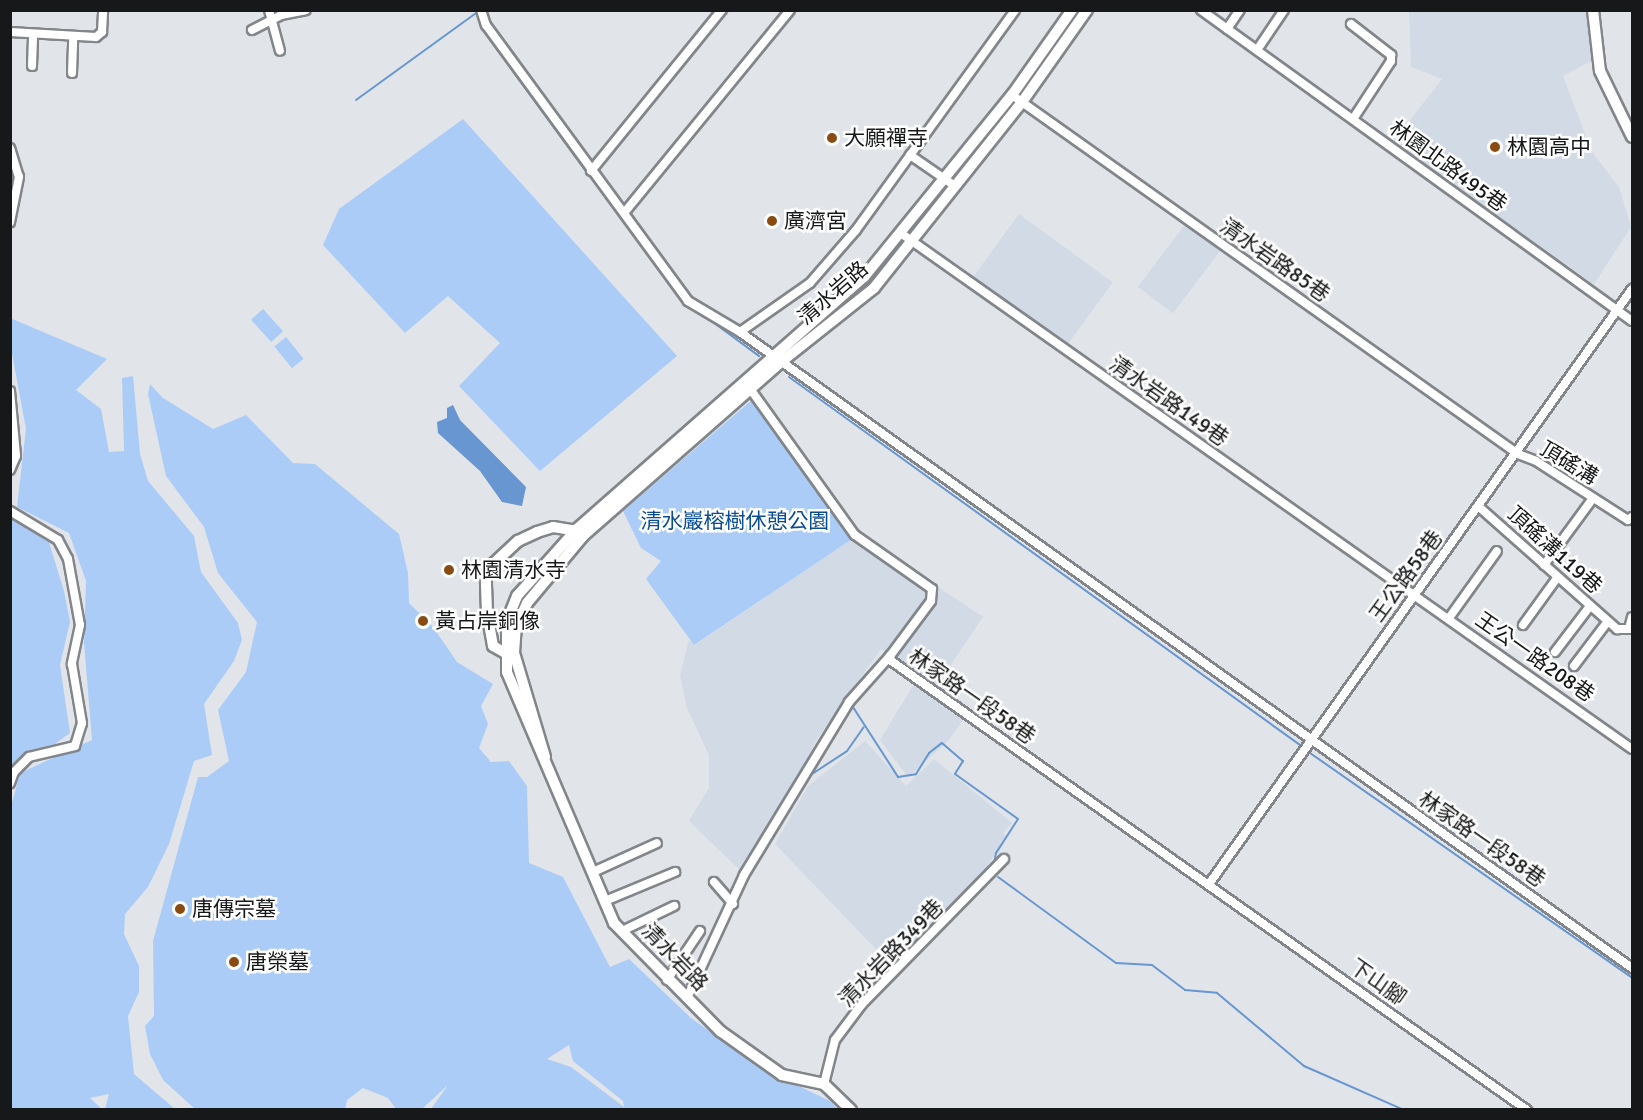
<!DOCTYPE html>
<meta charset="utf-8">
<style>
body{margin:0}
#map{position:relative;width:1643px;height:1120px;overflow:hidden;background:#e1e5ea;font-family:Signika,"Noto Sans TC",sans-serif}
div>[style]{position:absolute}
.built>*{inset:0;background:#d1dae5;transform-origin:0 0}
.green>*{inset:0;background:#abccf7;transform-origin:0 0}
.water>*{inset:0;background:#6796d1}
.stream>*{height:2px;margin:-1px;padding:0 1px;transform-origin:1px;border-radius:1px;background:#6796d1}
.roads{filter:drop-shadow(2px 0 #82868a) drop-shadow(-2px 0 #82868a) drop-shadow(0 2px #82868a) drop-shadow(0 -2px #82868a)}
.minor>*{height:8px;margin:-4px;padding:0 4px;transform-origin:4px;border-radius:4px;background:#fff}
.tertiary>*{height:10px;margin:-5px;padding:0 5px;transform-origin:5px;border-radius:5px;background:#fff}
.dots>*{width:16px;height:16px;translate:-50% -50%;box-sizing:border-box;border:3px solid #fff;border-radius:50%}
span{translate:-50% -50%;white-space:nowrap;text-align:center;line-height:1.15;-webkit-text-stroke:5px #fff;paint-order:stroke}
.poi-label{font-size:21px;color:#171819}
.left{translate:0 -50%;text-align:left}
.street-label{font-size:21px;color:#171819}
.park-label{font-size:21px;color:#0a4d93}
.frame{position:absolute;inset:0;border:12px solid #171819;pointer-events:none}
</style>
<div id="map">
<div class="built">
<i style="clip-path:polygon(1409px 11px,1586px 11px,1593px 60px,1563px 76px,1592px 152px,1619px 187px,1631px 227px,1594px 284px,1393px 142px,1442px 79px,1411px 67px)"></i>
<i style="left:1019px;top:214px;width:116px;height:77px;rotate:36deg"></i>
<i style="left:1186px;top:223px;width:44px;height:80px;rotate:37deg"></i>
<i style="clip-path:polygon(865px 538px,983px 617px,937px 685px,881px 649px,817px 739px,747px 877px,689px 821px,709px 788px,709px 755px,687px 708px,680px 675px,689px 640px,695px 645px,852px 539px)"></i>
<i style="clip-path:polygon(914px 684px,965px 717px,948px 741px,908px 777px,880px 740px)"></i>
<i style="clip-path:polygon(865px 741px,906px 786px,934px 759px,1012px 823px,1003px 833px,1006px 836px,1000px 843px,1002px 846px,987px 865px,990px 868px,894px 968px,775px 844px,808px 786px)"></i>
</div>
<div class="green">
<i style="clip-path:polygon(463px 119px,677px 356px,540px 471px,459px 386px,500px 343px,448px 296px,405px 333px,323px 245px,339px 209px)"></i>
<i style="left:263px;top:309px;width:30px;height:16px;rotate:48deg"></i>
<i style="clip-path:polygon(10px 318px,107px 359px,76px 390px,101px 409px,109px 452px,124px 451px,122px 378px,133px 376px,140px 454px,148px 481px,194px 536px,201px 572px,238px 623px,242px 640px,234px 661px,204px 704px,212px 755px,194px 761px,169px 844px,148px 887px,125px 914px,124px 934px,139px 966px,139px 992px,128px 1016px,134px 1074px,175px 1109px,105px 1109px,109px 1094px,90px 1098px,102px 1109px,11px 1109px,11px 807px,20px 773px,92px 740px,84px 643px,86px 581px,69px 533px,17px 507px,26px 429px,11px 348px)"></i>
<i style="left:286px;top:337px;width:28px;height:15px;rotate:51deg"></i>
<i style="clip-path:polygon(evenodd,150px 384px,163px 398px,213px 429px,246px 415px,293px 463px,315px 464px,399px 534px,408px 573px,409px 603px,433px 627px,457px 662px,493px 684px,481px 706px,488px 724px,479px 748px,491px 762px,509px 761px,527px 786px,529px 863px,563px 877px,610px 967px,629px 959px,691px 1018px,761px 1068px,830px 1101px,838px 1109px,431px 1109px,448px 1085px,422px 1109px,396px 1109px,388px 1098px,363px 1088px,347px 1100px,345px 1109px,195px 1109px,163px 1080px,150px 1054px,145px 1026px,154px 1016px,153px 941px,198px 777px,207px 777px,229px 761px,218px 710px,246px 672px,257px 622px,218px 573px,204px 527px,166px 476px,148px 394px,150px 384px,569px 1045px,573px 1061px,623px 1101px,624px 1107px,571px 1067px,547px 1059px,569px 1045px)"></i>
<i style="clip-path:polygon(753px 399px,852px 539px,694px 645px,646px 579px,661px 561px,641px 548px,623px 511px)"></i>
<i style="clip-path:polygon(11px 519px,48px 539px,64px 591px,70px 622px,60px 665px,70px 733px,55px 744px,27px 751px,11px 767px)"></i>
</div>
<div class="water">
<i style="clip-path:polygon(453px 405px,460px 420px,526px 487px,522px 506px,502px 502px,480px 471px,438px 433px,437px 422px,447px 418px,447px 408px)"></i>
</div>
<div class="stream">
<i style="left:475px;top:10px;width:35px;rotate:63deg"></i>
<i style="left:491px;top:41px;width:160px;rotate:53.9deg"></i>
<i style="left:356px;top:100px;width:147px;rotate:-35.9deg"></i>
<i style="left:593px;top:180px;width:109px;rotate:53.2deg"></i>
<i style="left:682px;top:300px;width:11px;rotate:38deg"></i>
<i style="left:706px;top:317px;width:66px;rotate:36.3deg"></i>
<i style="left:789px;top:377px;width:630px;rotate:35.76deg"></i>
<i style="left:851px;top:704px;width:87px;rotate:57.2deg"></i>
<i style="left:898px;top:777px;width:18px;rotate:-9deg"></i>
<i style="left:916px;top:774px;width:25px;rotate:-58deg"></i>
<i style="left:929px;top:753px;width:16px;rotate:-38deg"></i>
<i style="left:942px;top:743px;width:28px;rotate:41deg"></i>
<i style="left:963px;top:761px;width:15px;rotate:122deg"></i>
<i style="left:955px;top:774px;width:77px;rotate:35.5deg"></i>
<i style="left:1018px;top:819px;width:40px;rotate:122.9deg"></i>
<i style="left:996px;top:853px;width:11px;rotate:100deg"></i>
<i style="left:1310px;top:753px;width:393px;rotate:34.9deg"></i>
<i style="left:809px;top:776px;width:45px;rotate:-33.3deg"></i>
<i style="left:847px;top:751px;width:29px;rotate:-55deg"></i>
<i style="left:752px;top:873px;width:9px;rotate:-69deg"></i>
<i style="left:998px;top:877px;width:146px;rotate:36.1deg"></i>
<i style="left:1116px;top:963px;width:36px;rotate:3deg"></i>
<i style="left:1152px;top:965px;width:41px;rotate:37.1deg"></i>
<i style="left:1185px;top:990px;width:32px;rotate:5deg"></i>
<i style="left:1217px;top:993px;width:114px;rotate:40deg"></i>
<i style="left:1304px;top:1066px;width:109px;rotate:23.7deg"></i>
</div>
<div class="roads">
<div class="minor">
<i style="left:269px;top:10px;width:42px;rotate:75deg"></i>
<i style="left:481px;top:10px;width:16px;rotate:72deg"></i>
<i style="left:486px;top:25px;width:342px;rotate:53.8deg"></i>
<i style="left:688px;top:301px;width:61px;rotate:30.8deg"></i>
<i style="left:740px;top:332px;width:1096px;rotate:35.49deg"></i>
<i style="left:1201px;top:10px;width:531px;rotate:35.81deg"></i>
<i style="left:1351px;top:24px;width:51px;rotate:37.8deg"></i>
<i style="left:1391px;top:55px;width:6px;rotate:90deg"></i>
<i style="left:1391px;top:61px;width:69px;rotate:123.2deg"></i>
<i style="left:1227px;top:29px;width:23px;rotate:-56deg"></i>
<i style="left:252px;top:30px;width:33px;rotate:-27deg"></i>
<i style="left:281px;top:15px;width:25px;rotate:-11deg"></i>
<i style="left:10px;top:32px;width:86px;rotate:3.3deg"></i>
<i style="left:96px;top:37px;width:8px;rotate:-40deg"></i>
<i style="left:102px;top:32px;width:22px;rotate:-87deg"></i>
<i style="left:1257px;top:50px;width:48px;rotate:-56deg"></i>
<i style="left:32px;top:66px;width:32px;rotate:-88deg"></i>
<i style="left:72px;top:73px;width:37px;rotate:-88deg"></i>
<i style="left:1012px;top:95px;width:620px;rotate:35.36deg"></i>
<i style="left:1518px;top:454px;width:19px;rotate:21deg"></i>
<i style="left:1536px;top:461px;width:109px;rotate:32.7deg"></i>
<i style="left:1628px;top:520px;width:5px;rotate:-37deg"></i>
<i style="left:10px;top:148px;width:30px;rotate:73deg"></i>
<i style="left:19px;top:177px;width:46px;rotate:101.3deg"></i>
<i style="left:910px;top:155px;width:55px;rotate:34.6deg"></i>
<i style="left:591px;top:171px;width:208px;rotate:-50.9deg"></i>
<i style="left:624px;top:213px;width:262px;rotate:-50.7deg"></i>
<i style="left:902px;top:234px;width:893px;rotate:35.2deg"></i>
<i style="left:740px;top:332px;width:85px;rotate:-35deg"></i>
<i style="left:810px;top:283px;width:70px;rotate:-49deg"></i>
<i style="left:856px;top:230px;width:271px;rotate:-54.1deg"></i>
<i style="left:751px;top:390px;width:178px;rotate:54.4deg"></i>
<i style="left:855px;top:535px;width:94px;rotate:35deg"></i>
<i style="left:932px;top:589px;width:12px;rotate:95deg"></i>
<i style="left:931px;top:601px;width:69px;rotate:126.7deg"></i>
<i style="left:890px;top:656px;width:4px;rotate:90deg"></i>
<i style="left:890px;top:660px;width:780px;rotate:35.24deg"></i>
<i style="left:10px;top:391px;width:65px;rotate:84.7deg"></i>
<i style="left:16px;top:456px;width:15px;rotate:113deg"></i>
<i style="left:1478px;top:506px;width:186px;rotate:41.5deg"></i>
<i style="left:1617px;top:629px;width:12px"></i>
<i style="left:1629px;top:629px;width:12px;rotate:-76deg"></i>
<i style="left:10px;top:511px;width:56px;rotate:31.1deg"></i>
<i style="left:58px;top:540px;width:21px;rotate:62deg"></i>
<i style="left:68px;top:559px;width:67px;rotate:79.7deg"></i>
<i style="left:80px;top:625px;width:40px;rotate:102deg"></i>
<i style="left:72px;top:664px;width:60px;rotate:80.4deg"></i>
<i style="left:82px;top:723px;width:24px;rotate:107deg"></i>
<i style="left:75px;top:746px;width:47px;rotate:166.6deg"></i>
<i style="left:29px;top:757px;width:21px;rotate:135deg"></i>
<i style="left:14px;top:772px;width:12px;rotate:110deg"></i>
<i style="left:1544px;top:565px;width:83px;rotate:-53.8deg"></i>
<i style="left:1449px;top:618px;width:82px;rotate:-54.4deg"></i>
<i style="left:1523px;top:625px;width:58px;rotate:-54.1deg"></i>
<i style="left:1555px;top:652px;width:58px;rotate:-52.7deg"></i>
<i style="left:1574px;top:666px;width:56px;rotate:-52.9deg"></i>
<i style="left:593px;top:872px;width:70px;rotate:-24.4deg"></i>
<i style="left:714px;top:882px;width:29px;rotate:49deg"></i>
<i style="left:1209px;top:884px;width:730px;rotate:-54.59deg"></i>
<i style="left:605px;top:901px;width:76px;rotate:-22.5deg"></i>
<i style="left:622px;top:931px;width:58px;rotate:-25.7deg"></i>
<i style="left:667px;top:980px;width:59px;rotate:-56deg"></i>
<i style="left:687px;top:998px;width:136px;rotate:-65.1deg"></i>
<i style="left:744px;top:875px;width:202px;rotate:-58.7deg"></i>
<i style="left:849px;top:702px;width:62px;rotate:-48.3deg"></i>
<i style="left:824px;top:1084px;width:45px;rotate:-76deg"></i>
<i style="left:835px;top:1040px;width:45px;rotate:-53.1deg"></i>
<i style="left:862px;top:1004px;width:203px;rotate:-45.6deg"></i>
</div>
<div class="tertiary">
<i style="left:1593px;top:10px;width:61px;rotate:83.5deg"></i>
<i style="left:1600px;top:71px;width:73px;rotate:64.1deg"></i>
<i style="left:507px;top:654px;width:16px;rotate:-150deg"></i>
<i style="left:493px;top:646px;width:34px;rotate:-100deg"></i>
<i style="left:487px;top:613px;width:35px;rotate:-92deg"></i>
<i style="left:486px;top:578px;width:13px;rotate:-67deg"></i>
<i style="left:491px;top:566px;width:37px;rotate:-43deg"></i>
<i style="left:518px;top:541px;width:21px;rotate:-25deg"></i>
<i style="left:537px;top:532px;width:17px;rotate:-17deg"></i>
<i style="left:553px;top:527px;width:26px;rotate:9deg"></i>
<i style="left:545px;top:757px;width:109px;rotate:-106.6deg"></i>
<i style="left:514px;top:653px;width:26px;rotate:-86deg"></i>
<i style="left:516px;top:627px;width:26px;rotate:-65deg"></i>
<i style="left:527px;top:603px;width:87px;rotate:-50.1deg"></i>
<i style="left:583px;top:536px;width:264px;rotate:-41.3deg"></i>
<i style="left:781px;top:362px;width:119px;rotate:-38.5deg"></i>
<i style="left:874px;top:288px;width:238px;rotate:-51.5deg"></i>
<i style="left:1022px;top:102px;width:113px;rotate:-54.8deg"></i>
<i style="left:851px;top:1110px;width:37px;rotate:-136deg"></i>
<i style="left:824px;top:1084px;width:43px;rotate:-167.9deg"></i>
<i style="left:782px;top:1075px;width:76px;rotate:-144.6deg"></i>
<i style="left:720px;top:1031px;width:151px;rotate:-134.5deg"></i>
<i style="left:614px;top:923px;width:273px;rotate:-113.1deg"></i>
<i style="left:507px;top:672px;width:51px;rotate:-90deg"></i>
<i style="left:507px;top:621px;width:27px;rotate:-68deg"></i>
<i style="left:517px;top:596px;width:90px;rotate:-48.2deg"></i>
<i style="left:577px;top:529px;width:382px;rotate:-41.3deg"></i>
<i style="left:864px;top:277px;width:235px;rotate:-50.9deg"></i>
<i style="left:1012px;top:95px;width:104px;rotate:-54.8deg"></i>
</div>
</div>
<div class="dots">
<i style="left:832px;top:138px;background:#8a4b12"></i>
<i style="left:1495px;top:147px;background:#8a4b12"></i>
<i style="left:772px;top:221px;background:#8a4b12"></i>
<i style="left:449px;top:570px;background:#8a4b12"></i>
<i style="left:423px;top:621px;background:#8a4b12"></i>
<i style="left:180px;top:909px;background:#8a4b12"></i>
<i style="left:234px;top:962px;background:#8a4b12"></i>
</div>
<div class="poi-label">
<span class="left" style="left:844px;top:138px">大願禪寺</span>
<span class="left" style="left:1507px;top:147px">林園高中</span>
<span class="left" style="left:784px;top:221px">廣濟宮</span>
<span class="left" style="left:461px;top:570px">林園清水寺</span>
<span class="left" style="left:435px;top:621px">黃占岸銅像</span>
<span class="left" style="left:192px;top:909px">唐傳宗墓</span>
<span class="left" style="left:246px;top:962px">唐榮墓</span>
</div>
<div class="street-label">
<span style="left:1448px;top:166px;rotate:36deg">林園北路495巷</span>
<span style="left:1275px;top:260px;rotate:35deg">清水岩路85巷</span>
<span style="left:833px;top:293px;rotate:-41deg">清水岩路</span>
<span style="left:1169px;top:401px;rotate:35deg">清水岩路149巷</span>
<span style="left:1569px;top:463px;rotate:31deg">頂磘溝</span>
<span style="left:1555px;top:550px;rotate:42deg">頂磘溝119巷</span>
<span style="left:1406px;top:576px;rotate:-54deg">王公路58巷</span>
<span style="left:1535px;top:657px;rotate:35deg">王公一路208巷</span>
<span style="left:972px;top:696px;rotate:35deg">林家路一段58巷</span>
<span style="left:1482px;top:839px;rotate:35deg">林家路一段58巷</span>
<span style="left:891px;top:953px;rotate:-46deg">清水岩路349巷</span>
<span style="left:675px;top:957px;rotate:46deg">清水岩路</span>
<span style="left:1378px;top:982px;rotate:35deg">下山腳</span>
</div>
<div class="park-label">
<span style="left:735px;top:521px">清水巖榕樹休憩公園</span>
</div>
<div class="frame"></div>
</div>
